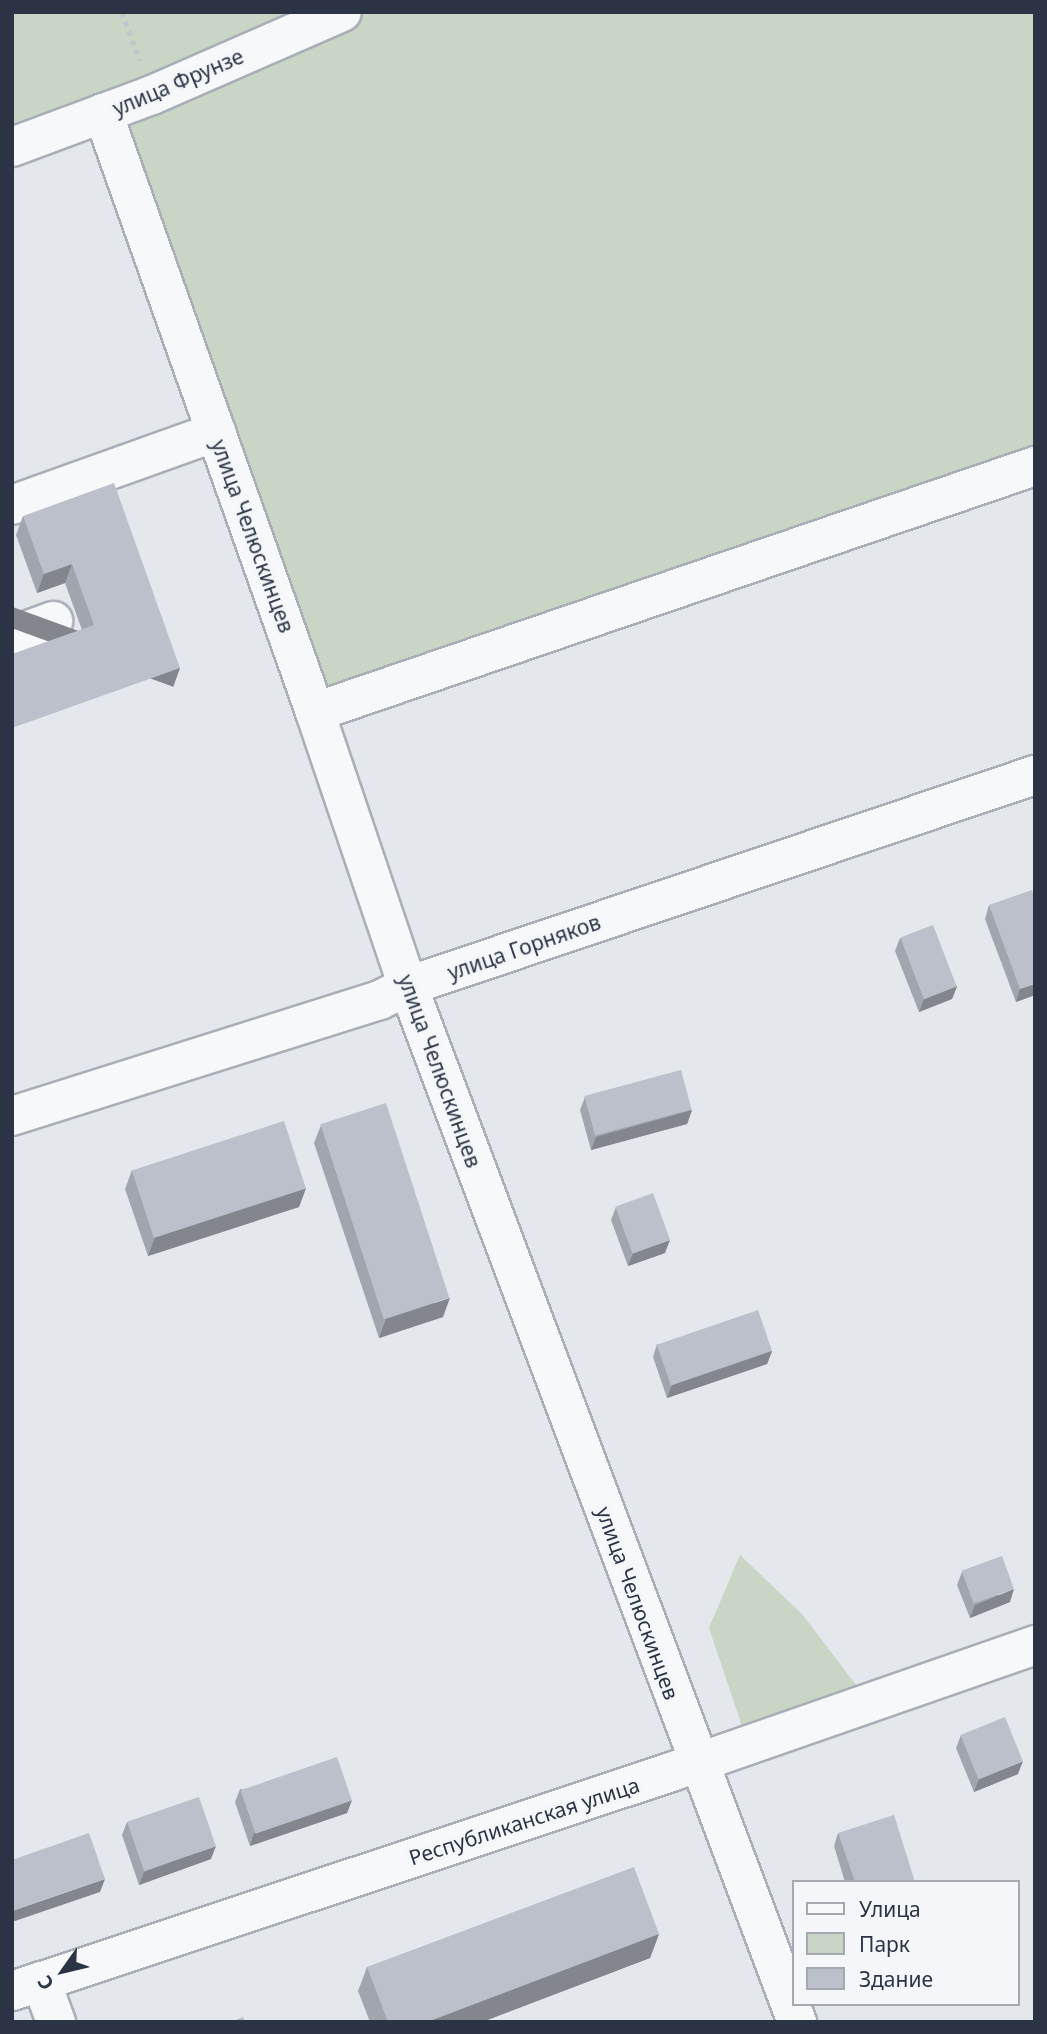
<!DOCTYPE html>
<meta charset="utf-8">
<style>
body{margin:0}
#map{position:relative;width:1047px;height:2034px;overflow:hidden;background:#e4e7ec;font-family:"Noto Sans",sans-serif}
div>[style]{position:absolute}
.green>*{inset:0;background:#c9d6c5}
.path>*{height:4.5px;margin-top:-2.25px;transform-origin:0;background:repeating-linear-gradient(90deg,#c2c5cb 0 5px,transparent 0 10px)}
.roads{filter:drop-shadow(2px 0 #a9aeb7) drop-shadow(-2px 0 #a9aeb7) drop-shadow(0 2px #a9aeb7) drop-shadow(0 -2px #a9aeb7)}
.minor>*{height:38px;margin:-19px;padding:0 19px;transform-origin:19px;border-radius:19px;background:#f7f8fa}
.wall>*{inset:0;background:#a1a5ae}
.shaded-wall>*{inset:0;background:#83868d;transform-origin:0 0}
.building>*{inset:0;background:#bbc0ca;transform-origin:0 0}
span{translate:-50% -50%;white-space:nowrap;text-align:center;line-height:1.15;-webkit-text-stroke:6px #f4f6f9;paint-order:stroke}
.street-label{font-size:21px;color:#2b3445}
.frame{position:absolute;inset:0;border:14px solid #2b3445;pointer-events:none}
.legend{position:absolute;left:792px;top:1880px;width:228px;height:126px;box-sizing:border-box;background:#f4f6f9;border:2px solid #a4a8b1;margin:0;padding:9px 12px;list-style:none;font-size:21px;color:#2b3445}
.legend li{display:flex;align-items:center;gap:14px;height:35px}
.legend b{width:35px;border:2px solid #a4a8b1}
.north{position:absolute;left:28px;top:1936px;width:70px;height:70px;-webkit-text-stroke:5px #f4f6f9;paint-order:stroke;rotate:236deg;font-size:19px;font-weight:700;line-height:28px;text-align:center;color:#2b3445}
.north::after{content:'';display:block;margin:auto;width:24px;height:32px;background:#2b3445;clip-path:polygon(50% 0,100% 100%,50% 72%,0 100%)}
</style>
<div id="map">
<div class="green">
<i style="clip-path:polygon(12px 12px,1035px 12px,1035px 466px,315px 712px,103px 114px,12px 147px)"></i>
<i style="clip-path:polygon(740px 1555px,802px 1614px,869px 1702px,748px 1744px,709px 1628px)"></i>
</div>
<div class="path">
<i style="left:122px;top:12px;width:52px;rotate:69.8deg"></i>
</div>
<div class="roads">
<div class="minor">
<i style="left:103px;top:113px;width:635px;rotate:70.51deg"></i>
<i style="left:315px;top:712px;width:289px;rotate:71.3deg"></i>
<i style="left:408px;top:986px;width:1107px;rotate:69.42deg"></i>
<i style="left:12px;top:147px;width:149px;rotate:-20.4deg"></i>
<i style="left:152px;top:95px;width:207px;rotate:-23.6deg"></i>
<i style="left:12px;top:505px;width:217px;rotate:-19.7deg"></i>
<i style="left:12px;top:636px;width:44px;rotate:-20.1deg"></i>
<i style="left:315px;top:712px;width:761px;rotate:-18.86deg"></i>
<i style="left:12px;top:1116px;width:386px;rotate:-17.5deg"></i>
<i style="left:380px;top:1000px;width:31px;rotate:-27deg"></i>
<i style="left:408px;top:986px;width:662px;rotate:-18.6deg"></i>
<i style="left:41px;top:1981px;width:44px;rotate:69.9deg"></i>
<i style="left:12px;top:1991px;width:694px;rotate:-18.38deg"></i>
<i style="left:671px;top:1772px;width:386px;rotate:-19.2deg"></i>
</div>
</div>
<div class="wall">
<i style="clip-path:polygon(23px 516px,180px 668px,173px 687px,82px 630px,65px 583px,37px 593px,16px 535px)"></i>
<i style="clip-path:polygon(1035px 899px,1035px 995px,1016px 1002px,985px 919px,989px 905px)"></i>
<i style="clip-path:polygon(900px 938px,957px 986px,952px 999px,919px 1012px,895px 951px)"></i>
<i style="clip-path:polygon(585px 1097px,692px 1110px,687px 1124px,591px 1150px,580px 1110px)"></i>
<i style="clip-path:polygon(321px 1125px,443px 1317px,379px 1338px,314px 1143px)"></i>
<i style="clip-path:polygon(132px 1170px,306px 1188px,299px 1207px,148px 1256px,125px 1189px)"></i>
<i style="clip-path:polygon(616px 1207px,665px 1253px,628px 1266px,611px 1220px)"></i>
<i style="clip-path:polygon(657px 1344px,772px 1351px,767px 1364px,667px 1398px,653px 1357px)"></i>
<i style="clip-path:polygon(962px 1572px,1010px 1602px,970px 1618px,957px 1585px)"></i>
<i style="clip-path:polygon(961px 1735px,1018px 1774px,974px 1792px,956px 1748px)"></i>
<i style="clip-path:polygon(240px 1789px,352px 1800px,347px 1813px,250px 1846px,235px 1802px)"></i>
<i style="clip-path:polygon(127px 1822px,211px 1859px,139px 1885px,122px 1835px)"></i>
<i style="clip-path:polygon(838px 1833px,915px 1882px,845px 1882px,834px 1846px)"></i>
<i style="clip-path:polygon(659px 1934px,650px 1958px,482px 2022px,370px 2022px,358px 1991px,367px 1967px)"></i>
</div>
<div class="shaded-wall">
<i style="clip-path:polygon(72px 564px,65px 583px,37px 593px,44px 574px)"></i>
<i style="left:180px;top:668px;width:20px;height:178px;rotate:110deg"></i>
<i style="clip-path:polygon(1035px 984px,1035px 995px,1016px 1002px,1020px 989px)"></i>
<i style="clip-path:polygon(957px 986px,952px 999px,919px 1012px,924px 999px)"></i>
<i style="clip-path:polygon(692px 1110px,687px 1124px,591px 1150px,596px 1137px)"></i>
<i style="clip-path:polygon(306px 1188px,299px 1207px,148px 1256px,155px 1237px)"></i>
<i style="clip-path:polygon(670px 1240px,665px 1253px,628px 1266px,633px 1253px)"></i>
<i style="clip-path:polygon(450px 1298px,443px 1317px,379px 1338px,386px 1319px)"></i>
<i style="clip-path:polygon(772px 1351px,767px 1364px,667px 1398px,672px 1385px)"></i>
<i style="clip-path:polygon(1014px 1589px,1010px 1602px,970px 1618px,975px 1605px)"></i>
<i style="clip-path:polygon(1023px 1761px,1018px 1774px,974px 1792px,979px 1779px)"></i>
<i style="clip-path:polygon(352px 1800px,347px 1813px,250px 1846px,254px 1833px)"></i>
<i style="clip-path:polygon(216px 1846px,211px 1859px,139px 1885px,144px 1872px)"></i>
<i style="clip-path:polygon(105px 1879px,100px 1892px,12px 1922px,12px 1911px)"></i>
<i style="clip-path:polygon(659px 1934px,650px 1958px,482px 2022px,427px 2022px)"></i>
</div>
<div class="building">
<i style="clip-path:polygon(114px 483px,180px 668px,12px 728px,12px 654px,94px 625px,72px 564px,44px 574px,23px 516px)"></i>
<i style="clip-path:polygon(1032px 890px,1035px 899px,1035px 984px,1020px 989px,989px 905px)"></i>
<i style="left:933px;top:925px;width:66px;height:35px;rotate:69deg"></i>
<i style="left:681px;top:1070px;width:41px;height:100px;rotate:75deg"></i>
<i style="left:386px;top:1103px;width:205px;height:69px;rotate:72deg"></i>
<i style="left:284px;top:1121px;width:71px;height:160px;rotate:72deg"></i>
<i style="left:653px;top:1193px;width:50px;height:40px;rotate:70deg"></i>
<i style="left:758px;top:1310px;width:43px;height:107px;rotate:71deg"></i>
<i style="left:1002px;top:1556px;width:35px;height:43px;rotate:70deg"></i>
<i style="left:1005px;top:1717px;width:48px;height:48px;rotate:68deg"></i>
<i style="left:337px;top:1757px;width:46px;height:102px;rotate:71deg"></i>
<i style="left:199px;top:1797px;width:52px;height:76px;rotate:71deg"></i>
<i style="clip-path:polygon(894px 1815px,915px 1882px,855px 1882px,838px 1833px)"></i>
<i style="clip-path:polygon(89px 1833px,105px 1879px,12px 1911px,12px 1860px)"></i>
<i style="clip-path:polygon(634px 1867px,659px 1934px,427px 2022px,388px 2022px,367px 1967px)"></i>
<i style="clip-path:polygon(243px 2017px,245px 2022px,231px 2022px)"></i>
</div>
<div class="street-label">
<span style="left:178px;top:82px;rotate:-23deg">улица Фрунзе</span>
<span style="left:253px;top:536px;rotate:70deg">улица Челюскинцев</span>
<span style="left:524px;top:947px;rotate:-19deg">улица Горняков</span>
<span style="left:440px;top:1071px;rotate:70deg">улица Челюскинцев</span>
<span style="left:638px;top:1603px;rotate:70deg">улица Челюскинцев</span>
<span style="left:524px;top:1821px;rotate:-18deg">Республиканская улица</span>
</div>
<div class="frame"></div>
<ul class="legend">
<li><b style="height:9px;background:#f7f8fa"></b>Улица</li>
<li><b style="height:19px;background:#c9d6c5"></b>Парк</li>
<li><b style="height:19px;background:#bbc0ca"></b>Здание</li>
</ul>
<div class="north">С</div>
</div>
